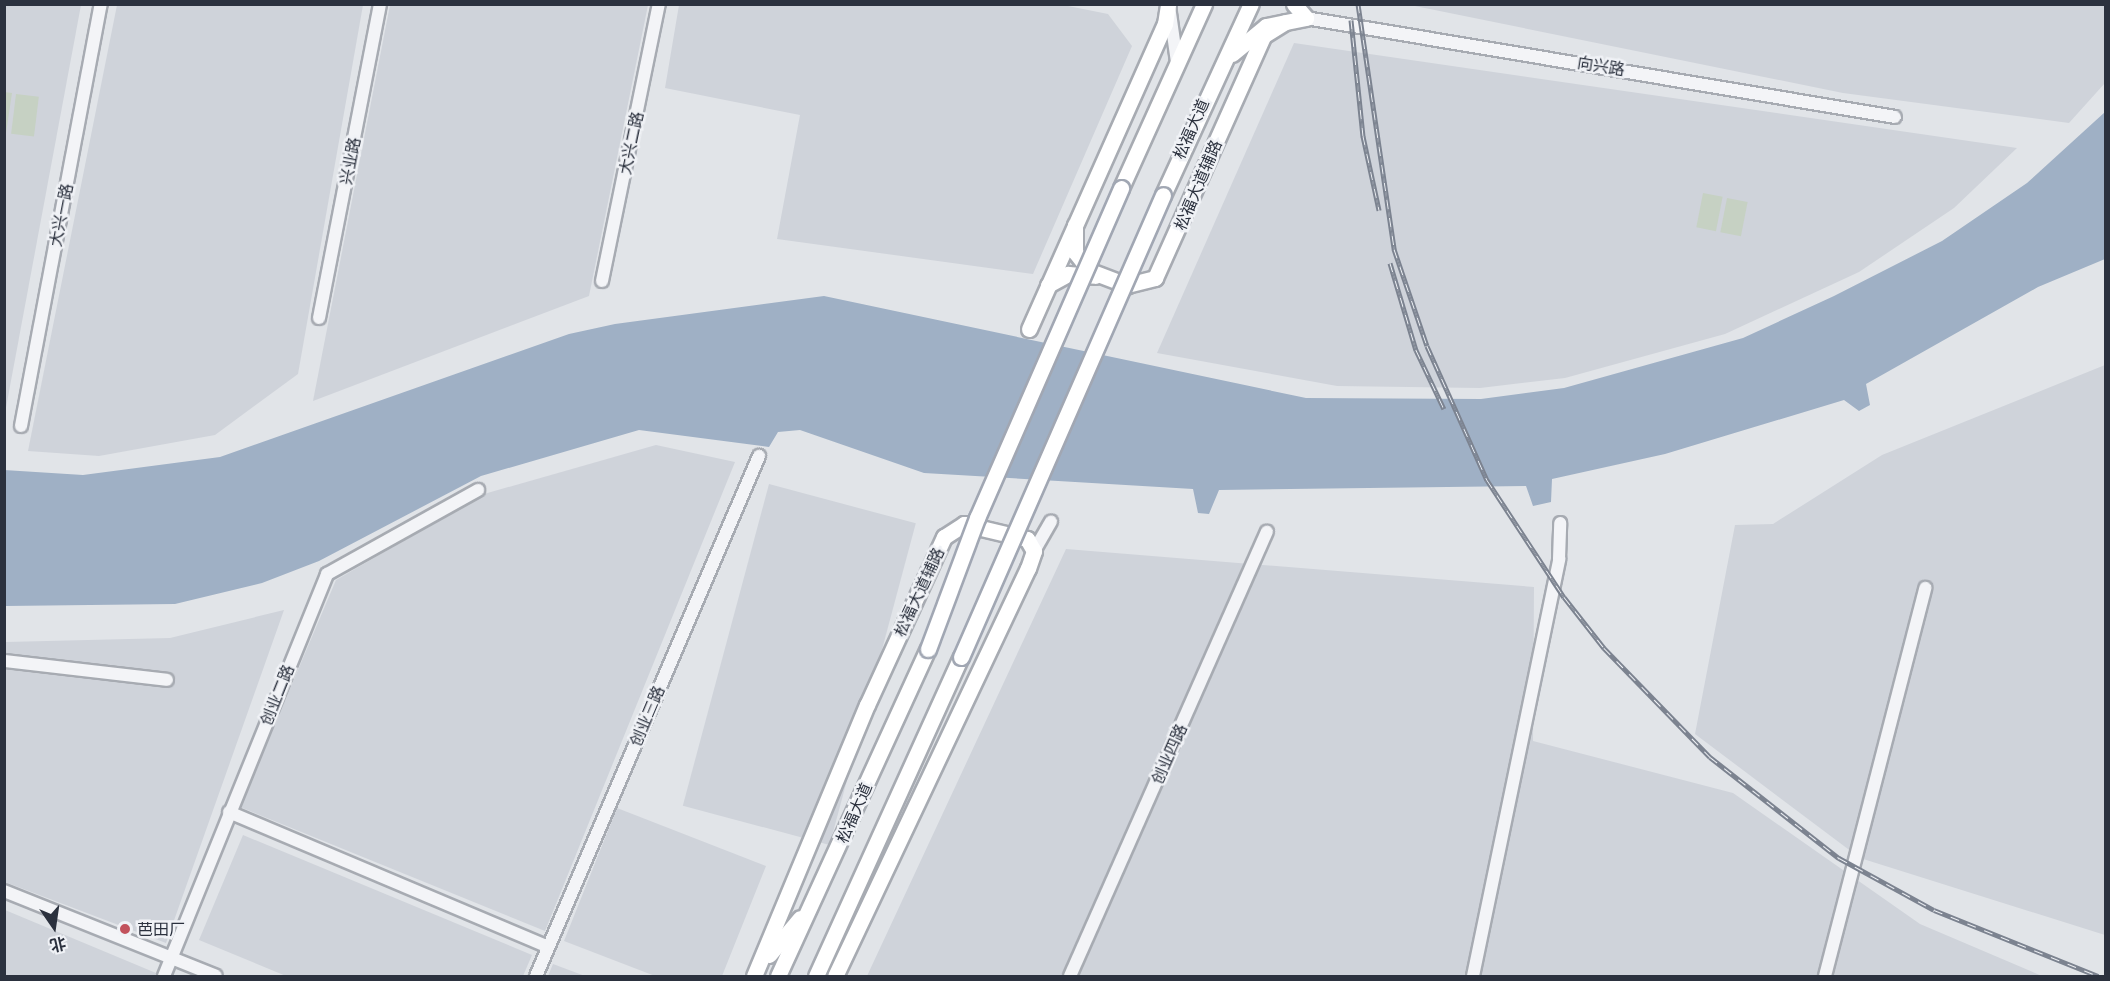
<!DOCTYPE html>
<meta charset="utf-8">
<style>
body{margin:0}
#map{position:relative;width:2110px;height:981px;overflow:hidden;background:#e1e4e8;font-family:"Open Sans","Noto Sans SC",sans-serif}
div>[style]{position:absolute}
.built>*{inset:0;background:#cfd3da;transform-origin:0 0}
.green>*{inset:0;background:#c6d1c3;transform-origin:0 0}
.water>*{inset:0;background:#9fb0c5}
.roads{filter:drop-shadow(2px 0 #a7abb2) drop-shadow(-2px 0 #a7abb2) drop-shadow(0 2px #a7abb2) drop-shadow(0 -2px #a7abb2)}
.minor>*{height:12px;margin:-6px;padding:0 6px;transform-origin:6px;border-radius:6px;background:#f3f4f7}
.major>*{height:15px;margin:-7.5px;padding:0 7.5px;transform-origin:7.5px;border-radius:7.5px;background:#fff}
.rail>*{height:5px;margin-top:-2.5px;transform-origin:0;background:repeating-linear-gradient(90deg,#f0f2f6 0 9px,#7c8390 0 18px);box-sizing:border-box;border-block:2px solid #7c8390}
.bridges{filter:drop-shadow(2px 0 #a1a7b3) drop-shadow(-2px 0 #a1a7b3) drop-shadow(0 2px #a1a7b3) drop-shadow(0 -2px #a1a7b3)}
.major-bridge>*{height:15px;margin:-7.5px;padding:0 7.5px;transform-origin:7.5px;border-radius:7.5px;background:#fff}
.dots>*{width:16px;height:16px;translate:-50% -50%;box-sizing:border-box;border:3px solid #f0f2f6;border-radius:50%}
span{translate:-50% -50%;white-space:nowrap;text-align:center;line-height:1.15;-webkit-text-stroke:5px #f0f2f6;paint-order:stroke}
.street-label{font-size:16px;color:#2b313e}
.poi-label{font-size:16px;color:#2b313e}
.left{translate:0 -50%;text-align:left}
.frame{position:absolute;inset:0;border:6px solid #2b313e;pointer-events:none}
.north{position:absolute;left:24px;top:897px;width:60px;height:60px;-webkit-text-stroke:4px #f0f2f6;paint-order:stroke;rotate:167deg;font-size:16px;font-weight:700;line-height:24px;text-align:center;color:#2b313e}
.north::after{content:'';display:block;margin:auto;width:21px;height:27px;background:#2b313e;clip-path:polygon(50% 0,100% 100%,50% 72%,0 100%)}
</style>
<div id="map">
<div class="built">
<i style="clip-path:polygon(5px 5px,81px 5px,5px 413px)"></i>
<i style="clip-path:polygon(117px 5px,363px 5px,298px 374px,215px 435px,99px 456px,28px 451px)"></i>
<i style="clip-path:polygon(390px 5px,648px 5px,589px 296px,313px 401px)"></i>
<i style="clip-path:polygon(679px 5px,1063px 5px,1108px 14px,1132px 46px,1033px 274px,777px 239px,800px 115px,665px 88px)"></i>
<i style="clip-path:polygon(1410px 5px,2105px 5px,2105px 83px,2069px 123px,1843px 93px)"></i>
<i style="clip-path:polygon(1294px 43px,2017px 148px,1954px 208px,1859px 272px,1725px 334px,1565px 378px,1480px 388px,1337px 386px,1157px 353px)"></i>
<i style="clip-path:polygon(2105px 365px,2105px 935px,1860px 858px,1695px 734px,1735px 525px,1773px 524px,1882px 455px)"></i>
<i style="clip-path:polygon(656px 445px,735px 462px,545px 931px,240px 807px,336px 580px,484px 494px)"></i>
<i style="left:769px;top:484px;width:152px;height:333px;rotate:15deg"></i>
<i style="clip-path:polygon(1066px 549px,1534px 587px,1533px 741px,1733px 793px,1920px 924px,2042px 976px,867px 976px)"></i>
<i style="clip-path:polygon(284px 610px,166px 943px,5px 882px,6px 642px,170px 638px)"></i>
<i style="clip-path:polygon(617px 808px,766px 866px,722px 976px,655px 976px,564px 941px)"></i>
<i style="clip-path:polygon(243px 835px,532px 955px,523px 976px,286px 976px,199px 940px)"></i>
<i style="clip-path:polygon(5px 910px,156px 973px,155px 976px,5px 976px)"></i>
<i style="clip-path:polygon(553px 964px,585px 976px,548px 976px)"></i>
</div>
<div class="green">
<i style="clip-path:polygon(4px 92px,12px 93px,6px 133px,4px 133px)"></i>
<i style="left:16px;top:94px;width:23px;height:40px;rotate:7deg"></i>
<i style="left:1703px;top:193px;width:20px;height:35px;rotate:11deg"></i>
<i style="left:1727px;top:198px;width:21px;height:35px;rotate:11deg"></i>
</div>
<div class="water">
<i style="clip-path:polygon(2105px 112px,2105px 259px,2038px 287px,1866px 384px,1870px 405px,1859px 411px,1844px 400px,1665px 454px,1552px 479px,1551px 502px,1533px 506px,1526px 486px,1219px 490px,1209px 514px,1198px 513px,1193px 489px,924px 473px,800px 430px,778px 432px,769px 447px,639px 430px,481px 476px,319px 561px,262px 583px,175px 604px,5px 606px,4px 470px,83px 475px,220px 457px,569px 334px,615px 324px,824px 296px,1306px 398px,1481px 399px,1564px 388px,1743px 338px,1834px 296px,1942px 241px,2027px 183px)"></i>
</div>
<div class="roads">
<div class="minor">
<i style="left:1169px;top:6px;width:57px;rotate:81.9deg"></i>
<i style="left:1306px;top:18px;width:597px;rotate:9.54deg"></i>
<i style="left:602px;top:281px;width:283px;rotate:-78.4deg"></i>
<i style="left:319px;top:318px;width:320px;rotate:-79deg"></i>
<i style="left:21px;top:426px;width:430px;rotate:-79.3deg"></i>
<i style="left:1034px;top:551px;width:34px;rotate:-60deg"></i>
<i style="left:4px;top:661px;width:164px;rotate:6.6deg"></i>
<i style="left:229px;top:812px;width:346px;rotate:22.9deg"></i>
<i style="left:4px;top:891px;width:228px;rotate:21.8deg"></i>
<i style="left:164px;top:976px;width:434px;rotate:-67.9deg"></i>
<i style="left:327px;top:574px;width:173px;rotate:-29.1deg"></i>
<i style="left:536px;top:976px;width:566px;rotate:-66.79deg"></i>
<i style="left:1070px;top:976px;width:486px;rotate:-66.1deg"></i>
<i style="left:1473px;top:976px;width:426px;rotate:-78.3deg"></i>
<i style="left:1559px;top:559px;width:36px;rotate:-88deg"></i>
<i style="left:1825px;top:976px;width:401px;rotate:-75.5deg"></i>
</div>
<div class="major">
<i style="left:1294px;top:4px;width:18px;rotate:49deg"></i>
<i style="left:1232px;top:54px;width:44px;rotate:-39.5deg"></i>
<i style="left:1266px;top:26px;width:41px;rotate:-11.3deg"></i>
<i style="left:1121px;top:188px;width:202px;rotate:-65.7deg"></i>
<i style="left:1163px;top:195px;width:210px;rotate:-65.3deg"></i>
<i style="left:1075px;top:225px;width:27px;rotate:90deg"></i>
<i style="left:1075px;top:252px;width:24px;rotate:52deg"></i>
<i style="left:1090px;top:271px;width:40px;rotate:21deg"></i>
<i style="left:1127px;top:285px;width:29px;rotate:-14deg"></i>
<i style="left:1155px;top:278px;width:265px;rotate:-65.9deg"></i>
<i style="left:1263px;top:36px;width:26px;rotate:-32deg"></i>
<i style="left:1048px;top:285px;width:23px;rotate:-29deg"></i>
<i style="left:1068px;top:274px;width:27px;rotate:4deg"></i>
<i style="left:1029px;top:329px;width:334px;rotate:-66deg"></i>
<i style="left:1165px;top:24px;width:20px;rotate:-81deg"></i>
<i style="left:769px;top:955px;width:48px;rotate:-50deg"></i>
<i style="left:754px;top:976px;width:294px;rotate:-67.4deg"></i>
<i style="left:867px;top:705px;width:185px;rotate:-65.4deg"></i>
<i style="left:944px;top:537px;width:24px;rotate:-33deg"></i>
<i style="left:964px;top:524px;width:65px;rotate:13.4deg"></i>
<i style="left:1027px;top:539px;width:14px;rotate:60deg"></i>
<i style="left:1034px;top:551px;width:18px;rotate:109deg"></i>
<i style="left:1028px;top:568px;width:451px;rotate:115.3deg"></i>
<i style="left:778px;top:976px;width:360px;rotate:-65.4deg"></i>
<i style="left:816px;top:976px;width:350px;rotate:-65.6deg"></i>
</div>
</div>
<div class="rail">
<i style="left:1358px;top:4px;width:248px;rotate:81.6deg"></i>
<i style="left:1394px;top:249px;width:102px;rotate:71.2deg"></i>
<i style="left:1427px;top:346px;width:147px;rotate:65.9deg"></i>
<i style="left:1487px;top:480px;width:140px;rotate:56.7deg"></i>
<i style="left:1564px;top:597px;width:65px;rotate:51.9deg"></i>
<i style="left:1604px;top:648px;width:152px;rotate:45.8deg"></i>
<i style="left:1710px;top:757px;width:164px;rotate:38.1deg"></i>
<i style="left:1839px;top:858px;width:108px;rotate:28.7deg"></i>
<i style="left:1934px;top:910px;width:177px;rotate:21.9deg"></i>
<i style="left:1351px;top:20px;width:117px;rotate:84.1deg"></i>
<i style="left:1363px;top:136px;width:76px;rotate:77.8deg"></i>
<i style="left:1390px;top:263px;width:91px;rotate:73.4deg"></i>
<i style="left:1416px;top:350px;width:65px;rotate:64.6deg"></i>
</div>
<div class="bridges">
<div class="major-bridge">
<i style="left:928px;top:649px;width:140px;rotate:-69.5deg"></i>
<i style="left:977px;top:518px;width:360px;rotate:-66.4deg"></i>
<i style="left:961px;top:657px;width:504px;rotate:-66.38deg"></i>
</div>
</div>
<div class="dots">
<i style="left:125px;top:929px;background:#c2525c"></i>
</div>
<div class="street-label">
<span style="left:1601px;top:66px;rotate:9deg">向兴路</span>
<span style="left:1191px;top:129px;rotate:-66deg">松福大道</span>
<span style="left:631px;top:143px;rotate:-78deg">大兴二路</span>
<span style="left:350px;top:161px;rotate:-79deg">兴业路</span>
<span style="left:1198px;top:185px;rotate:-67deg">松福大道辅路</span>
<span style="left:61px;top:215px;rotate:-79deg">大兴一路</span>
<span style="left:919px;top:592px;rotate:-65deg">松福大道辅路</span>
<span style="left:277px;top:695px;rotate:-68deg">创业二路</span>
<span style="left:647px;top:716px;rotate:-67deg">创业三路</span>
<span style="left:1169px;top:754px;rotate:-66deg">创业四路</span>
<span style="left:854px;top:813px;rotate:-66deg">松福大道</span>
</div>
<div class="poi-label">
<span class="left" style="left:137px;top:929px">芭田厂</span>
</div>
<div class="frame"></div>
<div class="north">北</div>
</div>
